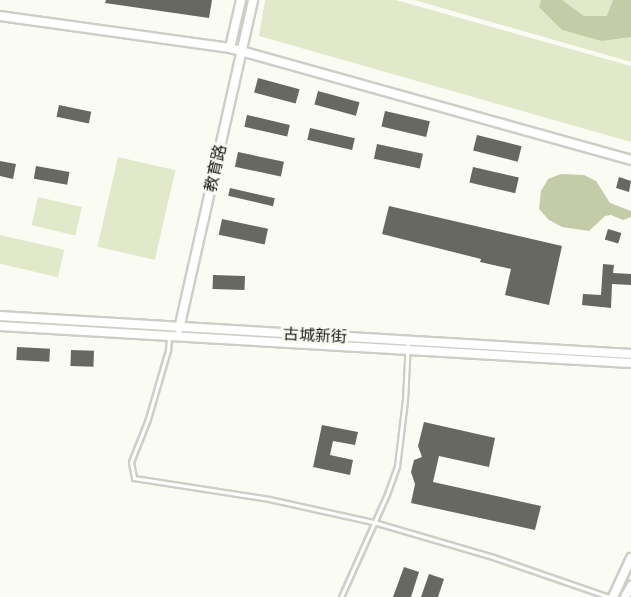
<!DOCTYPE html>
<meta charset="utf-8">
<style>
body{margin:0}
#map{position:relative;width:631px;height:597px;overflow:hidden;background:#fafcf3;font-family:"Open Sans","Noto Sans SC",sans-serif}
div>[style]{position:absolute}
.green>*{inset:0;background:#e2e9cb;transform-origin:0 0}
.water>*{inset:0;background:#c3cba7}
.building>*{inset:0;background:#676961;transform-origin:0 0}
.roads{filter:drop-shadow(2px 0 #cdcfc6) drop-shadow(-2px 0 #cdcfc6) drop-shadow(0 2px #cdcfc6) drop-shadow(0 -2px #cdcfc6)}
.lane>*{height:3px;margin:-1.5px;padding:0 1.5px;transform-origin:1.5px;border-radius:1.5px;background:#fff}
.secondary>*{height:8px;margin:-4px;padding:0 4px;transform-origin:4px;border-radius:4px;background:#fff}
span{translate:-50% -50%;white-space:nowrap;text-align:center;line-height:1.15;-webkit-text-stroke:6px #fafcf3;paint-order:stroke}
.street-label{font-size:16px;color:#20211e}
</style>
<div id="map">
<div class="green">
<i style="clip-path:polygon(265px 0,396px 0,631px 66px,631px 142px,259px 36px)"></i>
<i style="clip-path:polygon(414px 0,631px 0,631px 62px)"></i>
<i style="left:118px;top:157px;width:59px;height:92px;rotate:13deg"></i>
<i style="left:38px;top:197px;width:45px;height:29px;rotate:13deg"></i>
<i style="left:0;top:235px;width:66px;height:28px;rotate:13deg"></i>
</div>
<div class="water">
<i style="clip-path:polygon(541px 0,562px 0,584px 16px,607px 16px,613px 0,631px 0,631px 37px,602px 41px,562px 30px,539px 7px)"></i>
<i style="clip-path:polygon(561px 174px,584px 175px,596px 181px,610px 203px,631px 211px,631px 217px,623px 220px,611px 215px,605px 216px,589px 231px,562px 227px,549px 220px,539px 209px,541px 191px,548px 179px)"></i>
</div>
<div class="building">
<i style="clip-path:polygon(106px 0,212px 0,209px 18px,105px 3px)"></i>
<i style="left:258px;top:78px;width:43px;height:15px;rotate:15deg"></i>
<i style="left:318px;top:91px;width:43px;height:14px;rotate:15deg"></i>
<i style="left:59px;top:105px;width:33px;height:12px;rotate:12deg"></i>
<i style="left:385px;top:111px;width:46px;height:16px;rotate:13deg"></i>
<i style="left:247px;top:115px;width:44px;height:12px;rotate:13deg"></i>
<i style="left:310px;top:128px;width:46px;height:12px;rotate:13deg"></i>
<i style="left:477px;top:135px;width:46px;height:16px;rotate:14deg"></i>
<i style="left:377px;top:144px;width:47px;height:15px;rotate:12deg"></i>
<i style="left:238px;top:152px;width:47px;height:15px;rotate:12deg"></i>
<i style="clip-path:polygon(0 161px,16px 164px,13px 179px,0 176px)"></i>
<i style="left:36px;top:166px;width:34px;height:13px;rotate:10deg"></i>
<i style="left:473px;top:167px;width:47px;height:16px;rotate:13deg"></i>
<i style="clip-path:polygon(619px 177px,631px 181px,629px 192px,616px 188px)"></i>
<i style="left:230px;top:188px;width:46px;height:8px;rotate:13deg"></i>
<i style="clip-path:polygon(389px 206px,562px 246px,549px 305px,505px 295px,511px 269px,480px 262px,481px 259px,382px 234px)"></i>
<i style="left:222px;top:219px;width:47px;height:16px;rotate:12deg"></i>
<i style="left:608px;top:229px;width:14px;height:11px;rotate:17deg"></i>
<i style="clip-path:polygon(603px 264px,614px 265px,613px 273px,631px 274px,631px 285px,612px 284px,611px 308px,582px 305px,583px 294px,601px 295px)"></i>
<i style="left:213px;top:275px;width:32px;height:14px;rotate:2deg"></i>
<i style="left:17px;top:347px;width:33px;height:13px;rotate:3deg"></i>
<i style="left:71px;top:350px;width:23px;height:16px;rotate:2deg"></i>
<i style="clip-path:polygon(424px 422px,495px 438px,489px 467px,439px 456px,433px 482px,541px 506px,535px 530px,411px 503px,415px 484px,411px 472px,414px 460px,422px 457px,418px 446px)"></i>
<i style="clip-path:polygon(322px 425px,358px 432px,355px 445px,333px 441px,330px 455px,353px 460px,350px 475px,313px 467px)"></i>
<i style="clip-path:polygon(404px 567px,419px 572px,411px 597px,393px 597px)"></i>
<i style="clip-path:polygon(429px 574px,444px 579px,438px 597px,421px 597px)"></i>
</div>
<div class="roads">
<div class="lane">
<i style="left:169px;top:337px;width:13px;rotate:94deg"></i>
<i style="left:168px;top:350px;width:72px;rotate:106.2deg"></i>
<i style="left:148px;top:419px;width:46px;rotate:111.6deg"></i>
<i style="left:131px;top:462px;width:16px;rotate:79deg"></i>
<i style="left:134px;top:478px;width:137px;rotate:8.8deg"></i>
<i style="left:269px;top:499px;width:111px;rotate:12.5deg"></i>
<i style="left:377px;top:523px;width:121px;rotate:16.3deg"></i>
<i style="left:493px;top:557px;width:123px;rotate:19deg"></i>
<i style="left:341px;top:597px;width:113px;rotate:-65.9deg"></i>
<i style="left:387px;top:494px;width:30px;rotate:-70deg"></i>
<i style="left:397px;top:466px;width:66px;rotate:-83.1deg"></i>
<i style="left:405px;top:400px;width:59px;rotate:-87.1deg"></i>
</div>
<div class="secondary">
<i style="left:0;top:16px;width:232px;rotate:7.9deg"></i>
<i style="left:230px;top:48px;width:416px;rotate:15.6deg"></i>
<i style="left:230px;top:48px;width:49px;rotate:-77.1deg"></i>
<i style="left:0;top:316px;width:632px;rotate:3.45deg"></i>
<i style="left:0;top:326px;width:632px;rotate:3.36deg"></i>
<i style="left:179px;top:329px;width:337px;rotate:-77.3deg"></i>
<i style="left:613px;top:597px;width:43px;rotate:-65.2deg"></i>
<i style="left:625px;top:597px;width:13px;rotate:-61deg"></i>
</div>
</div>
<div class="street-label">
<span style="left:215px;top:168px;rotate:-77deg">教育路</span>
<span style="left:315px;top:335px;rotate:3deg">古城新街</span>
</div>
</div>
